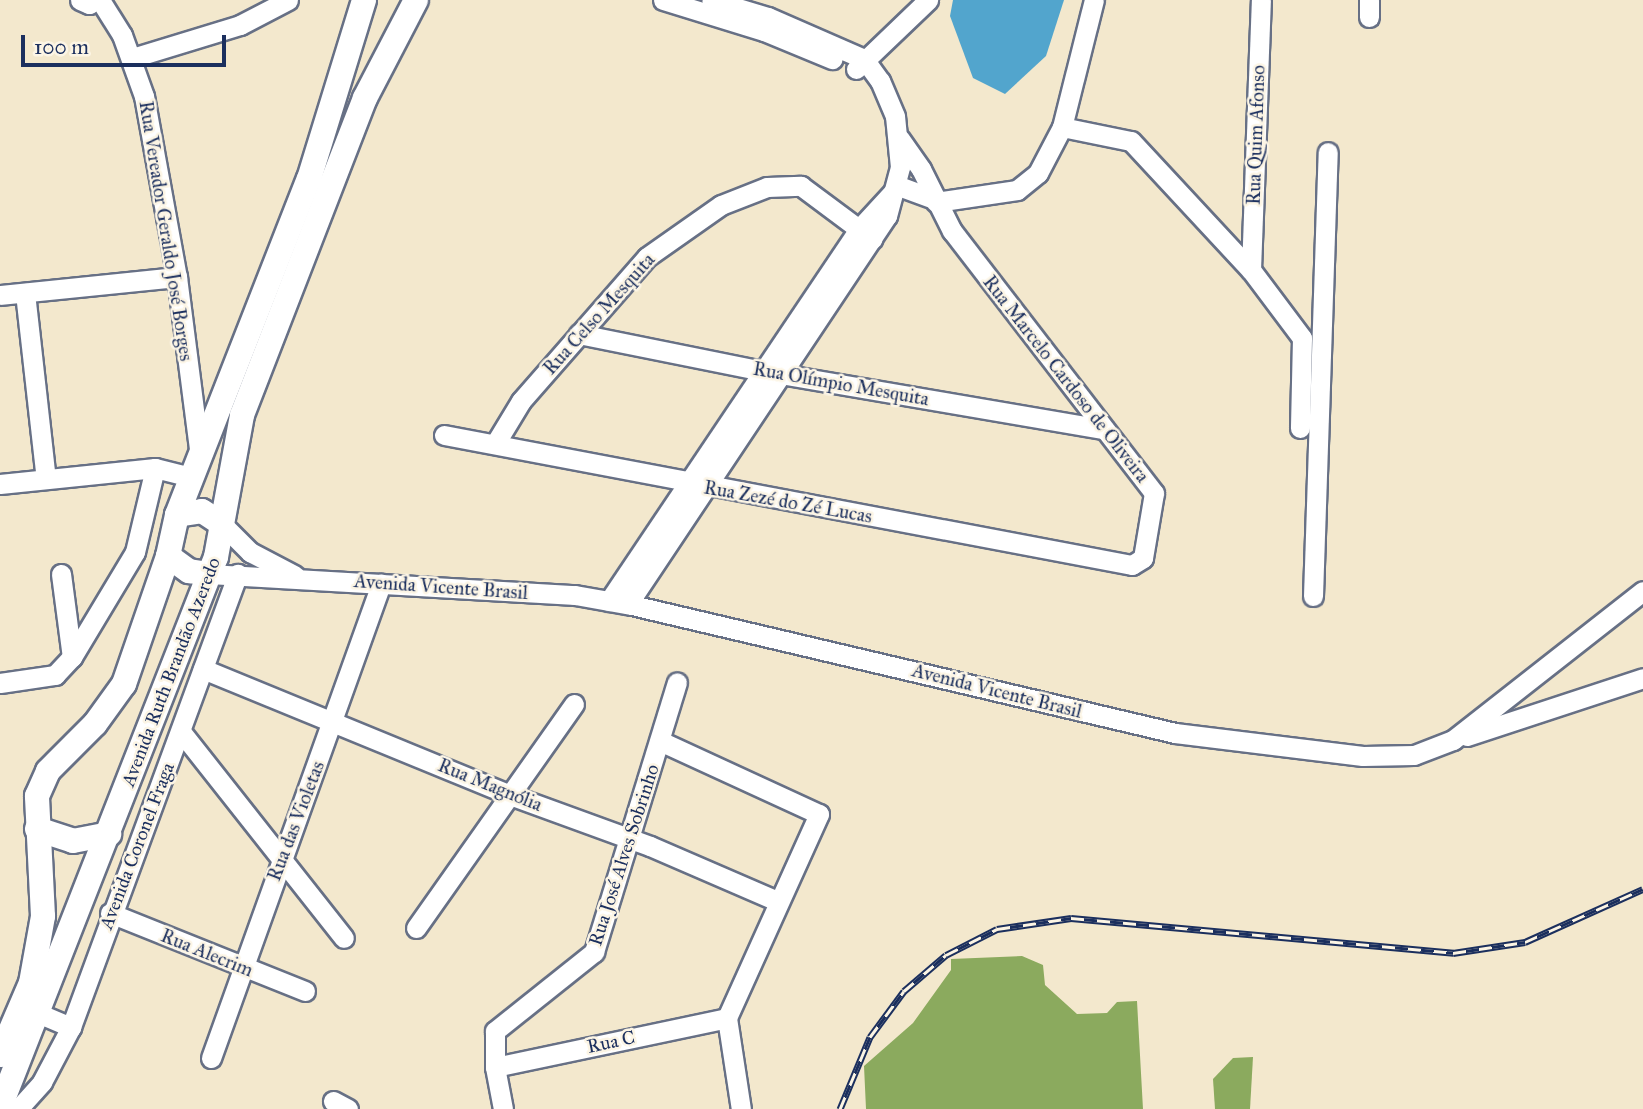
<!DOCTYPE html>
<meta charset="utf-8">
<style>
body{margin:0}
#map{position:relative;width:1643px;height:1109px;overflow:hidden;background:#f3e8cd;font-family:"IM FELL Great Primer",serif}
div>[style]{position:absolute}
.forest>*{inset:0;background:#8baa5e}
.water>*{inset:0;background:#52a5cd}
.roads{filter:drop-shadow(2px 0 #677085) drop-shadow(-2px 0 #677085) drop-shadow(0 2px #677085) drop-shadow(0 -2px #677085)}
.minor>*{height:19px;margin:-9.5px;padding:0 9.5px;transform-origin:9.5px;border-radius:9.5px;background:#fff}
.major>*{height:24px;margin:-12px;padding:0 12px;transform-origin:12px;border-radius:12px;background:#fff}
.rail>*{height:7px;margin-top:-3.5px;transform-origin:0;background:repeating-linear-gradient(90deg,#fcf5e5 0 13px,#1b2f5e 0 26px);box-sizing:border-box;border-block:2px solid #1b2f5e}
span{translate:-50% -50%;white-space:nowrap;text-align:center;line-height:1.15;-webkit-text-stroke:5px #fcf5e5;paint-order:stroke}
.street-label{font-size:19px;color:#1b2f5e}
.scale{position:absolute;left:21px;top:35px;width:205px;height:32px;box-sizing:border-box;border:4px solid #1b2f5e;border-top:0;padding-left:9px;font-size:21px;line-height:24px;white-space:nowrap;color:#1b2f5e;-webkit-text-stroke:5px #fcf5e5;paint-order:stroke}
</style>
<div id="map">
<div class="forest">
<i style="clip-path:polygon(1022px 956px,1043px 965px,1045px 985px,1077px 1014px,1107px 1013px,1117px 1002px,1137px 1001px,1143px 1109px,866px 1109px,864px 1066px,913px 1023px,951px 970px,951px 959px)"></i>
<i style="clip-path:polygon(1253px 1057px,1250px 1109px,1215px 1109px,1213px 1079px,1233px 1058px)"></i>
</div>
<div class="water">
<i style="clip-path:polygon(953px 0,1064px 0,1046px 56px,1005px 94px,973px 78px,950px 16px)"></i>
</div>
<div class="roads">
<div class="minor">
<i style="left:80px;top:0;width:10px;rotate:24deg"></i>
<i style="left:89px;top:4px;width:6px;rotate:-45deg"></i>
<i style="left:100px;top:0;width:41px;rotate:57.8deg"></i>
<i style="left:122px;top:35px;width:65px;rotate:70.2deg"></i>
<i style="left:144px;top:96px;width:184px;rotate:79.7deg"></i>
<i style="left:177px;top:277px;width:180px;rotate:82.7deg"></i>
<i style="left:663px;top:0;width:106px;rotate:17.1deg"></i>
<i style="left:764px;top:31px;width:74px;rotate:22.4deg"></i>
<i style="left:1369px;top:17px;width:17px;rotate:-90deg"></i>
<i style="left:132px;top:58px;width:113px;rotate:-17deg"></i>
<i style="left:240px;top:25px;width:54px;rotate:-27.5deg"></i>
<i style="left:856px;top:69px;width:100px;rotate:-43.8deg"></i>
<i style="left:1062px;top:127px;width:70px;rotate:11.5deg"></i>
<i style="left:1131px;top:141px;width:176px;rotate:47.1deg"></i>
<i style="left:1251px;top:270px;width:85px;rotate:53.1deg"></i>
<i style="left:1302px;top:338px;width:90px;rotate:91.3deg"></i>
<i style="left:896px;top:185px;width:40px;rotate:20.2deg"></i>
<i style="left:936px;top:202px;width:82px;rotate:-8.4deg"></i>
<i style="left:1017px;top:190px;width:27px;rotate:-39deg"></i>
<i style="left:1038px;top:173px;width:52px;rotate:-62.4deg"></i>
<i style="left:1062px;top:127px;width:131px;rotate:-75.9deg"></i>
<i style="left:1251px;top:270px;width:270px;rotate:-87.9deg"></i>
<i style="left:25px;top:293px;width:187px;rotate:83.6deg"></i>
<i style="left:0;top:295px;width:178px;rotate:-5.8deg"></i>
<i style="left:579px;top:334px;width:188px;rotate:11.4deg"></i>
<i style="left:763px;top:371px;width:346px;rotate:9.7deg"></i>
<i style="left:444px;top:435px;width:700px;rotate:10.7deg"></i>
<i style="left:1132px;top:565px;width:13px;rotate:-32deg"></i>
<i style="left:1143px;top:558px;width:66px;rotate:-80.4deg"></i>
<i style="left:1154px;top:493px;width:331px;rotate:-127.6deg"></i>
<i style="left:952px;top:231px;width:69px;rotate:-116.6deg"></i>
<i style="left:921px;top:169px;width:37px;rotate:-125deg"></i>
<i style="left:495px;top:444px;width:50px;rotate:-58.8deg"></i>
<i style="left:521px;top:401px;width:191px;rotate:-48.8deg"></i>
<i style="left:647px;top:257px;width:90px;rotate:-35.1deg"></i>
<i style="left:721px;top:205px;width:49px;rotate:-21.4deg"></i>
<i style="left:767px;top:187px;width:34px;rotate:-2deg"></i>
<i style="left:801px;top:186px;width:89px;rotate:36.7deg"></i>
<i style="left:0;top:484px;width:156px;rotate:-5.9deg"></i>
<i style="left:155px;top:468px;width:38px;rotate:14deg"></i>
<i style="left:222px;top:524px;width:40px;rotate:45deg"></i>
<i style="left:250px;top:552px;width:50px;rotate:27.6deg"></i>
<i style="left:61px;top:574px;width:84px;rotate:82.5deg"></i>
<i style="left:209px;top:574px;width:367px;rotate:3.3deg"></i>
<i style="left:575px;top:595px;width:58px;rotate:10deg"></i>
<i style="left:632px;top:605px;width:558px;rotate:13.26deg"></i>
<i style="left:1175px;top:733px;width:189px;rotate:7deg"></i>
<i style="left:1363px;top:756px;width:51px;rotate:-1.1deg"></i>
<i style="left:1414px;top:755px;width:42px;rotate:-21deg"></i>
<i style="left:1453px;top:740px;width:241px;rotate:-38.1deg"></i>
<i style="left:1313px;top:596px;width:444px;rotate:-88.1deg"></i>
<i style="left:609px;top:601px;width:448px;rotate:-56.1deg"></i>
<i style="left:859px;top:229px;width:52px;rotate:-47.4deg"></i>
<i style="left:628px;top:604px;width:467px;rotate:-56.3deg"></i>
<i style="left:887px;top:216px;width:51px;rotate:-75.1deg"></i>
<i style="left:900px;top:167px;width:51px;rotate:-95.6deg"></i>
<i style="left:895px;top:116px;width:38px;rotate:-113deg"></i>
<i style="left:880px;top:81px;width:27px;rotate:-126deg"></i>
<i style="left:864px;top:59px;width:105px;rotate:-156.4deg"></i>
<i style="left:768px;top:17px;width:59px;rotate:-163.4deg"></i>
<i style="left:203px;top:669px;width:332px;rotate:22.3deg"></i>
<i style="left:510px;top:795px;width:149px;rotate:20deg"></i>
<i style="left:650px;top:846px;width:138px;rotate:23.4deg"></i>
<i style="left:0;top:683px;width:56px;rotate:-8.3deg"></i>
<i style="left:55px;top:675px;width:25px;rotate:-47deg"></i>
<i style="left:72px;top:657px;width:122px;rotate:-59deg"></i>
<i style="left:135px;top:552px;width:86px;rotate:-76.6deg"></i>
<i style="left:182px;top:733px;width:261px;rotate:51.7deg"></i>
<i style="left:1467px;top:736px;width:185px;rotate:-18.2deg"></i>
<i style="left:660px;top:741px;width:175px;rotate:24.7deg"></i>
<i style="left:819px;top:814px;width:224px;rotate:114.3deg"></i>
<i style="left:727px;top:1018px;width:92px;rotate:81.3deg"></i>
<i style="left:110px;top:913px;width:210px;rotate:21.8deg"></i>
<i style="left:416px;top:928px;width:274px;rotate:-54.8deg"></i>
<i style="left:40px;top:1014px;width:34px;rotate:23deg"></i>
<i style="left:211px;top:1058px;width:504px;rotate:-70.27deg"></i>
<i style="left:495px;top:1067px;width:237px;rotate:-11.9deg"></i>
<i style="left:333px;top:1101px;width:17px;rotate:28deg"></i>
<i style="left:18px;top:1109px;width:36px;rotate:-48deg"></i>
<i style="left:42px;top:1082px;width:62px;rotate:-62.2deg"></i>
<i style="left:71px;top:1027px;width:483px;rotate:-69.8deg"></i>
<i style="left:503px;top:1109px;width:43px;rotate:-100.8deg"></i>
<i style="left:495px;top:1067px;width:36px;rotate:-90deg"></i>
<i style="left:495px;top:1031px;width:127px;rotate:-38.6deg"></i>
<i style="left:594px;top:952px;width:282px;rotate:-72.9deg"></i>
</div>
<div class="major">
<i style="left:177px;top:515px;width:25px;rotate:-9deg"></i>
<i style="left:202px;top:511px;width:24px;rotate:33deg"></i>
<i style="left:168px;top:556px;width:26px;rotate:36deg"></i>
<i style="left:189px;top:571px;width:20px;rotate:9deg"></i>
<i style="left:37px;top:829px;width:38px;rotate:18deg"></i>
<i style="left:73px;top:841px;width:37px;rotate:-11deg"></i>
<i style="left:0;top:1055px;width:78px;rotate:-66.7deg"></i>
<i style="left:31px;top:983px;width:68px;rotate:-79.8deg"></i>
<i style="left:43px;top:916px;width:120px;rotate:-92.9deg"></i>
<i style="left:37px;top:796px;width:27px;rotate:-66deg"></i>
<i style="left:48px;top:771px;width:66px;rotate:-45deg"></i>
<i style="left:95px;top:724px;width:49px;rotate:-54.1deg"></i>
<i style="left:124px;top:684px;width:135px;rotate:-71deg"></i>
<i style="left:168px;top:556px;width:42px;rotate:-77.6deg"></i>
<i style="left:177px;top:515px;width:361px;rotate:-68.6deg"></i>
<i style="left:309px;top:179px;width:187px;rotate:-72.9deg"></i>
<i style="left:0;top:1107px;width:591px;rotate:-68.56deg"></i>
<i style="left:216px;top:557px;width:144px;rotate:-79.6deg"></i>
<i style="left:242px;top:415px;width:340px;rotate:-68.8deg"></i>
<i style="left:365px;top:98px;width:110px;rotate:-62.5deg"></i>
</div>
</div>
<div class="rail">
<i style="left:840px;top:1109px;width:78px;rotate:-67.4deg"></i>
<i style="left:870px;top:1037px;width:57px;rotate:-53.5deg"></i>
<i style="left:904px;top:991px;width:55px;rotate:-40.6deg"></i>
<i style="left:946px;top:955px;width:57px;rotate:-27deg"></i>
<i style="left:997px;top:929px;width:75px;rotate:-8.5deg"></i>
<i style="left:1071px;top:918px;width:384px;rotate:5.2deg"></i>
<i style="left:1453px;top:953px;width:73px;rotate:-8.7deg"></i>
<i style="left:1525px;top:942px;width:129px;rotate:-24.2deg"></i>
</div>
<div class="street-label">
<span style="left:1256px;top:135px;rotate:-88deg">Rua Quim Afonso</span>
<span style="left:166px;top:231px;rotate:81deg">Rua Vereador Geraldo José Borges</span>
<span style="left:599px;top:314px;rotate:-48deg">Rua Celso Mesquita</span>
<span style="left:1066px;top:379px;rotate:52deg">Rua Marcelo Cardoso de Oliveira</span>
<span style="left:841px;top:384px;rotate:10deg">Rua Olímpio Mesquita</span>
<span style="left:788px;top:502px;rotate:10deg">Rua Zezé do Zé Lucas</span>
<span style="left:441px;top:587px;rotate:4deg">Avenida Vicente Brasil</span>
<span style="left:171px;top:672px;rotate:-69deg">Avenida Ruth Brandão Azeredo</span>
<span style="left:997px;top:691px;rotate:14deg">Avenida Vicente Brasil</span>
<span style="left:490px;top:785px;rotate:22deg">Rua Magnólia</span>
<span style="left:296px;top:821px;rotate:-69deg">Rua das Violetas</span>
<span style="left:137px;top:846px;rotate:-69deg">Avenida Coronel Fraga</span>
<span style="left:624px;top:855px;rotate:-72deg">Rua José Alves Sobrinho</span>
<span style="left:207px;top:953px;rotate:22deg">Rua Alecrim</span>
<span style="left:611px;top:1042px;rotate:-12deg">Rua C</span>
</div>
<div class="scale">100 m</div>
</div>
